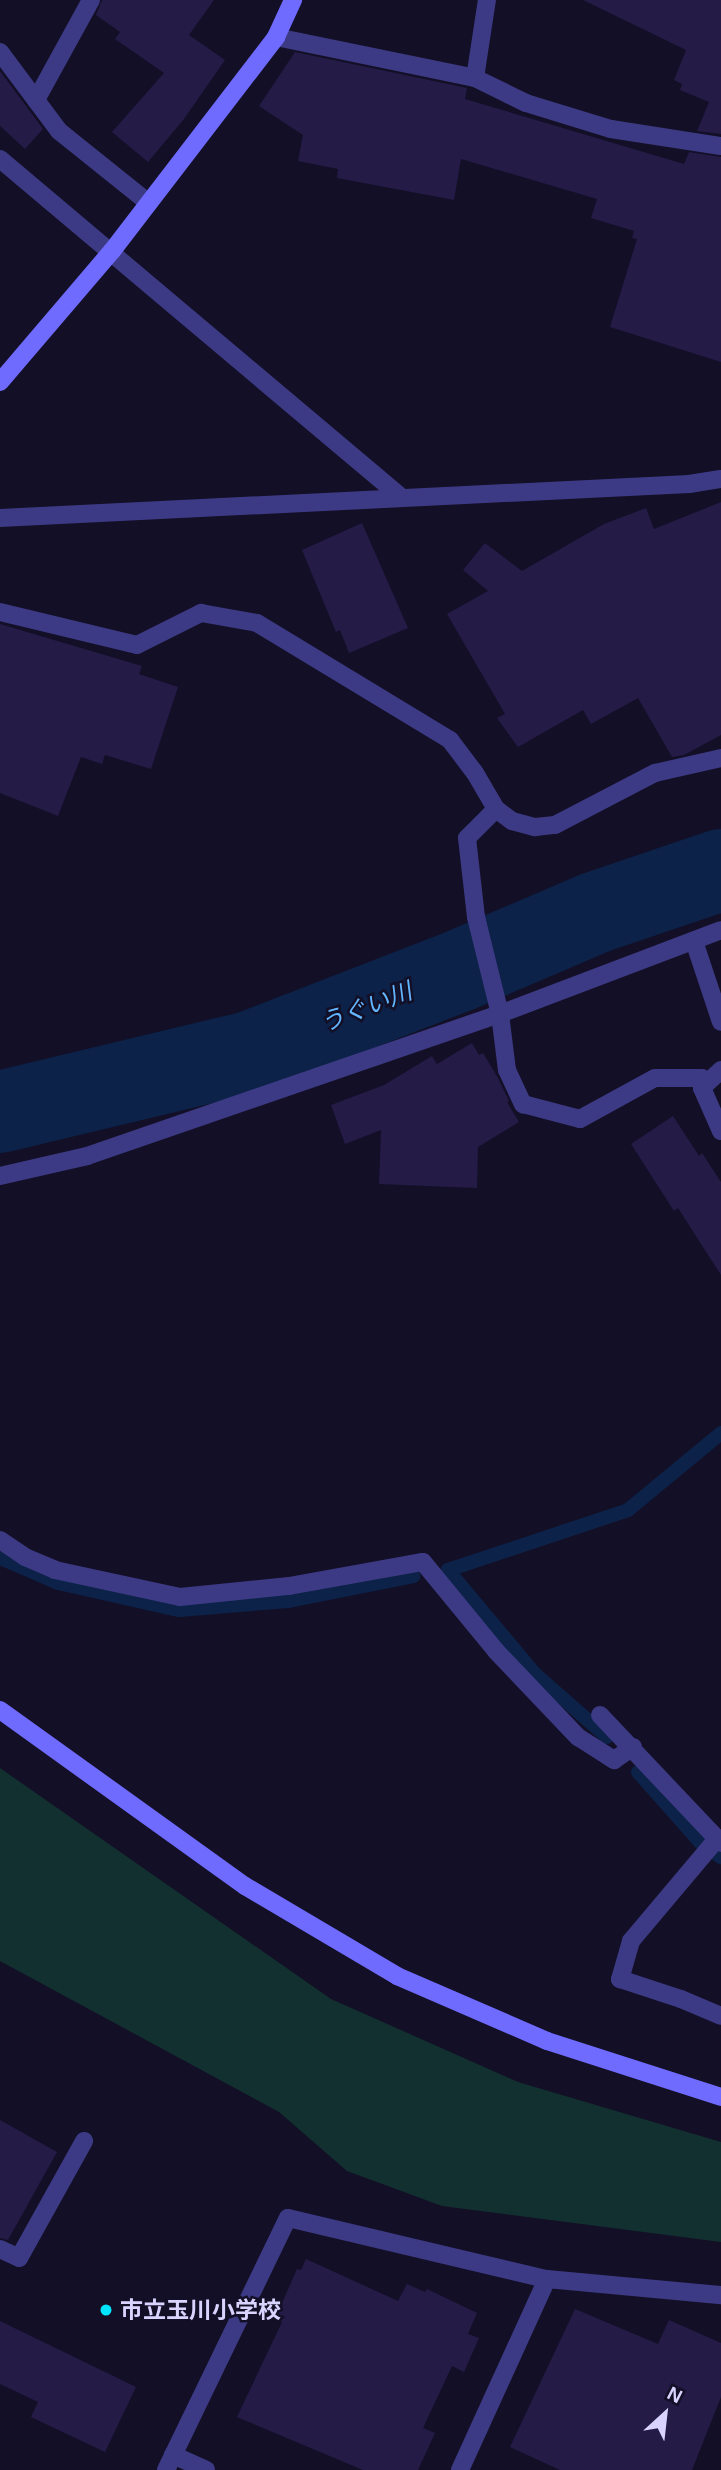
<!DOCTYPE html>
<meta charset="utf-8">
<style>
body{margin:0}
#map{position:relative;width:721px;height:2470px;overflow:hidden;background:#130f26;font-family:Helvetica,"Noto Sans JP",sans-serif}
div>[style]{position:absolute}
.green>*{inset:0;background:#12302f}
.stream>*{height:14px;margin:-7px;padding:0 7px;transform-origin:7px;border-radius:7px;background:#0c2248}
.river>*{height:82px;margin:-41px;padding:0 41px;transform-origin:41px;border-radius:41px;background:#0c2248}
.building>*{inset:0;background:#241b47}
.lane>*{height:18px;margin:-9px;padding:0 9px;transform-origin:9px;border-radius:9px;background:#3d3a85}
.street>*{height:18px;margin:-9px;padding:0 9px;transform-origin:9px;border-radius:9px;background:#3d3a85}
.secondary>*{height:18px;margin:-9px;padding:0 9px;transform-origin:9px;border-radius:9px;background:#6f6bff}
.dots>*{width:19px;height:19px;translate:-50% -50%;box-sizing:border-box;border:4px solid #130f26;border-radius:50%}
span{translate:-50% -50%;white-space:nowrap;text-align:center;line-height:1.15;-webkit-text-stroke:5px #130f26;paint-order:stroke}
.poi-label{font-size:23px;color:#d9d4ff;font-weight:700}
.left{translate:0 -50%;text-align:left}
.water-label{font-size:24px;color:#62b6ff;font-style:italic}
.north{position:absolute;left:630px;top:2379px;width:70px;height:70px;-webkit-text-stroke:5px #130f26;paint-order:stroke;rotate:27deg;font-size:19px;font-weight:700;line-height:28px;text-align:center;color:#d9d4ff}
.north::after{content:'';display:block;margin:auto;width:24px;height:32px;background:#d9d4ff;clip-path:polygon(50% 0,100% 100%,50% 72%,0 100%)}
</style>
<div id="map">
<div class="green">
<i style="clip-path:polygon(0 1768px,331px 1999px,518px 2082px,721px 2142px,721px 2242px,442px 2206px,347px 2171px,279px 2112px,0 1961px)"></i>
</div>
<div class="stream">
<i style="left:0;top:1558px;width:63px;rotate:23.3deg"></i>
<i style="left:58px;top:1583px;width:124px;rotate:12.6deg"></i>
<i style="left:179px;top:1610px;width:110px;rotate:-4.7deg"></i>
<i style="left:289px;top:1601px;width:127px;rotate:-11.3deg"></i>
<i style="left:607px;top:1737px;width:96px;rotate:-138.8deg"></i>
<i style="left:535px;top:1674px;width:136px;rotate:-129.9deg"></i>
<i style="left:448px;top:1570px;width:190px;rotate:-18.4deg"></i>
<i style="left:628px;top:1510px;width:121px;rotate:-39.6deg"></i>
<i style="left:638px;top:1772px;width:94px;rotate:48.5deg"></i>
<i style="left:700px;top:1842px;width:26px;rotate:36deg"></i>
</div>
<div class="river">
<i style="left:0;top:1112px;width:257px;rotate:-13.5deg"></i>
<i style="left:250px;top:1052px;width:224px;rotate:-21.2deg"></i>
<i style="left:459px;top:971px;width:147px;rotate:-23.2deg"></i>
<i style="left:594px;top:913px;width:134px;rotate:-18.7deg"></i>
</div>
<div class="building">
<i style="clip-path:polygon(102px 0,214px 0,189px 35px,225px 60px,184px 119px,148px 162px,112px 132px,164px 73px,115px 39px,120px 32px,96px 15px)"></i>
<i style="clip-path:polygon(583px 0,721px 0,721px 134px,697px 131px,709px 102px,680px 90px,682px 84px,674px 80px,686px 50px)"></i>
<i style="clip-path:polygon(295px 52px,467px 88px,465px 99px,684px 164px,689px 152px,721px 157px,721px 362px,610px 327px,637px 239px,632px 238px,634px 231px,591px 218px,597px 199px,461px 159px,454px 200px,337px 178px,338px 169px,298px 161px,303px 135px,259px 106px)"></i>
<i style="clip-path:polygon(0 71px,43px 129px,25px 149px,0 126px)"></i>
<i style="clip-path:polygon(721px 502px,721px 735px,684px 755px,672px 757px,638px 698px,591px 724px,583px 710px,518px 747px,497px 718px,505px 714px,447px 614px,488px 591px,463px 570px,485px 543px,522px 571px,604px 524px,646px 508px,654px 529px)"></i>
<i style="clip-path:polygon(362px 523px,408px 628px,349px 653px,340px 630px,336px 632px,302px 550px)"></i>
<i style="clip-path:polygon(0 624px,142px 666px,139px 674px,178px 687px,151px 769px,105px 755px,102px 764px,81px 757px,58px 816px,0 793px)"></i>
<i style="clip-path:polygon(472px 1043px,479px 1055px,483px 1053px,498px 1078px,509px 1101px,507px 1102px,519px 1122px,478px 1147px,477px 1188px,379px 1184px,381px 1130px,345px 1144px,331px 1105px,384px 1085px,432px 1056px,437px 1064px)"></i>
<i style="clip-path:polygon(673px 1116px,699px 1156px,702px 1153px,721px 1182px,721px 1275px,678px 1208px,674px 1211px,631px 1144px)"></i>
<i style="clip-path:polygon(0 2120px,57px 2152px,8px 2240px,0 2238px)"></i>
<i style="clip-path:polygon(306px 2259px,398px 2301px,407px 2284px,425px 2292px,427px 2289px,477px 2313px,468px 2334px,479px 2338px,464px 2372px,452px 2366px,423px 2428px,435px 2433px,418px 2470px,363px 2470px,237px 2417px,282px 2322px,275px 2319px,297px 2269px,301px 2270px)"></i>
<i style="clip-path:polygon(575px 2309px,658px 2344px,669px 2320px,721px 2343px,721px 2397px,692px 2470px,560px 2470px,510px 2447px)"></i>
<i style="clip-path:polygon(0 2321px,136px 2387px,105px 2452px,31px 2417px,38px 2402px,0 2384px)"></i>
</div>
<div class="lane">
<i style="left:0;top:2249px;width:21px;rotate:25deg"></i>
<i style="left:19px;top:2258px;width:134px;rotate:-60.9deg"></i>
</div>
<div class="street">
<i style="left:276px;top:37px;width:203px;rotate:11.6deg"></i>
<i style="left:475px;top:78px;width:57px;rotate:26.1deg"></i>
<i style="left:526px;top:103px;width:89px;rotate:17deg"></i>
<i style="left:611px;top:129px;width:111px;rotate:8.8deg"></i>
<i style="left:0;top:52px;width:99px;rotate:53.2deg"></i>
<i style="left:59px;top:131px;width:115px;rotate:38.7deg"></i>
<i style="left:475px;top:78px;width:79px;rotate:-81.3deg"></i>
<i style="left:36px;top:100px;width:114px;rotate:-61.2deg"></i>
<i style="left:0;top:159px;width:524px;rotate:40.13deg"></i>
<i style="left:0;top:518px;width:690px;rotate:-2.83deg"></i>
<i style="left:689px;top:484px;width:32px;rotate:-9deg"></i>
<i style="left:0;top:612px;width:141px;rotate:13.5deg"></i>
<i style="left:137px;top:645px;width:72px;rotate:-26.6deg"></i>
<i style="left:201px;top:613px;width:57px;rotate:10.1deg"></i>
<i style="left:257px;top:623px;width:226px;rotate:31.2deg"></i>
<i style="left:450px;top:740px;width:41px;rotate:52.9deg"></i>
<i style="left:475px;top:773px;width:42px;rotate:59.7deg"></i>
<i style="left:496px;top:809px;width:20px;rotate:37deg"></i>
<i style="left:512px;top:821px;width:24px;rotate:15deg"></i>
<i style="left:535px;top:827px;width:20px;rotate:-6deg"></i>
<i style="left:555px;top:825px;width:113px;rotate:-27.5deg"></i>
<i style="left:655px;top:773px;width:68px;rotate:-12.8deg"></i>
<i style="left:496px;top:809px;width:41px;rotate:135deg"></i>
<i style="left:467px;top:838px;width:80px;rotate:83.5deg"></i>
<i style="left:476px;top:917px;width:100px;rotate:76.1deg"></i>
<i style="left:500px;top:1014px;width:56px;rotate:82.9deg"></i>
<i style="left:507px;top:1070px;width:38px;rotate:65deg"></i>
<i style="left:523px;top:1104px;width:59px;rotate:14.7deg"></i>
<i style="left:580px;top:1119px;width:85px;rotate:-28.7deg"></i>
<i style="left:655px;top:1078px;width:47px"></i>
<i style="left:702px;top:1078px;width:10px;rotate:90deg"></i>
<i style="left:694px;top:941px;width:85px;rotate:71.6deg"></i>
<i style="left:721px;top:1070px;width:26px;rotate:137deg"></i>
<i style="left:702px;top:1088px;width:47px;rotate:66.2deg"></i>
<i style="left:0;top:1176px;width:89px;rotate:-12.9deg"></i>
<i style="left:87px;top:1156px;width:437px;rotate:-19deg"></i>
<i style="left:500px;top:1014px;width:236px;rotate:-20.8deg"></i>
<i style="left:0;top:1540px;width:30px;rotate:34deg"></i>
<i style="left:25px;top:1557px;width:33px;rotate:23deg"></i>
<i style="left:55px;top:1570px;width:128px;rotate:12.2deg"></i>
<i style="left:180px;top:1597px;width:110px;rotate:-5.8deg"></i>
<i style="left:289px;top:1586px;width:136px;rotate:-10.2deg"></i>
<i style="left:423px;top:1562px;width:115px;rotate:50.6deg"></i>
<i style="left:496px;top:1651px;width:119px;rotate:46.4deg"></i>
<i style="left:578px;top:1737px;width:43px;rotate:32.6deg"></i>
<i style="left:614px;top:1760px;width:23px;rotate:-34deg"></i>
<i style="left:600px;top:1715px;width:176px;rotate:46.6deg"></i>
<i style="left:716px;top:1840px;width:132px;rotate:130.1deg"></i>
<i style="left:631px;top:1941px;width:40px;rotate:106deg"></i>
<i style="left:620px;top:1979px;width:64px;rotate:18.2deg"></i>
<i style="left:681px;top:1999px;width:43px;rotate:23deg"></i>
<i style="left:173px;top:2455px;width:36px;rotate:24deg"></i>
<i style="left:166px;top:2470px;width:280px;rotate:-64.2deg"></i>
<i style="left:288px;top:2218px;width:266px;rotate:13.3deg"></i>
<i style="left:547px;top:2279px;width:175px;rotate:5.3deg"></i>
<i style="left:460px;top:2470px;width:210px;rotate:-65.5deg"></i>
</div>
<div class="secondary">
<i style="left:0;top:382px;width:172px;rotate:-49.5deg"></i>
<i style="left:112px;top:251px;width:270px;rotate:-52.5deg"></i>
<i style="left:276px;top:37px;width:41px;rotate:-65.3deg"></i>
<i style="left:0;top:1710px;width:302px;rotate:35.7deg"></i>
<i style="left:245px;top:1886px;width:177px;rotate:30.6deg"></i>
<i style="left:397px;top:1976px;width:163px;rotate:23.4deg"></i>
<i style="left:547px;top:2041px;width:183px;rotate:17.8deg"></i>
</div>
<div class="dots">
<i style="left:106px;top:2310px;background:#00e5ff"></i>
</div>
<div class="poi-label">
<span class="left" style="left:120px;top:2310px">市立玉川小学校</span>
</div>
<div class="water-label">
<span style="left:366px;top:1007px;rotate:-21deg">うぐい川</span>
</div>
<div class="north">N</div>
</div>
